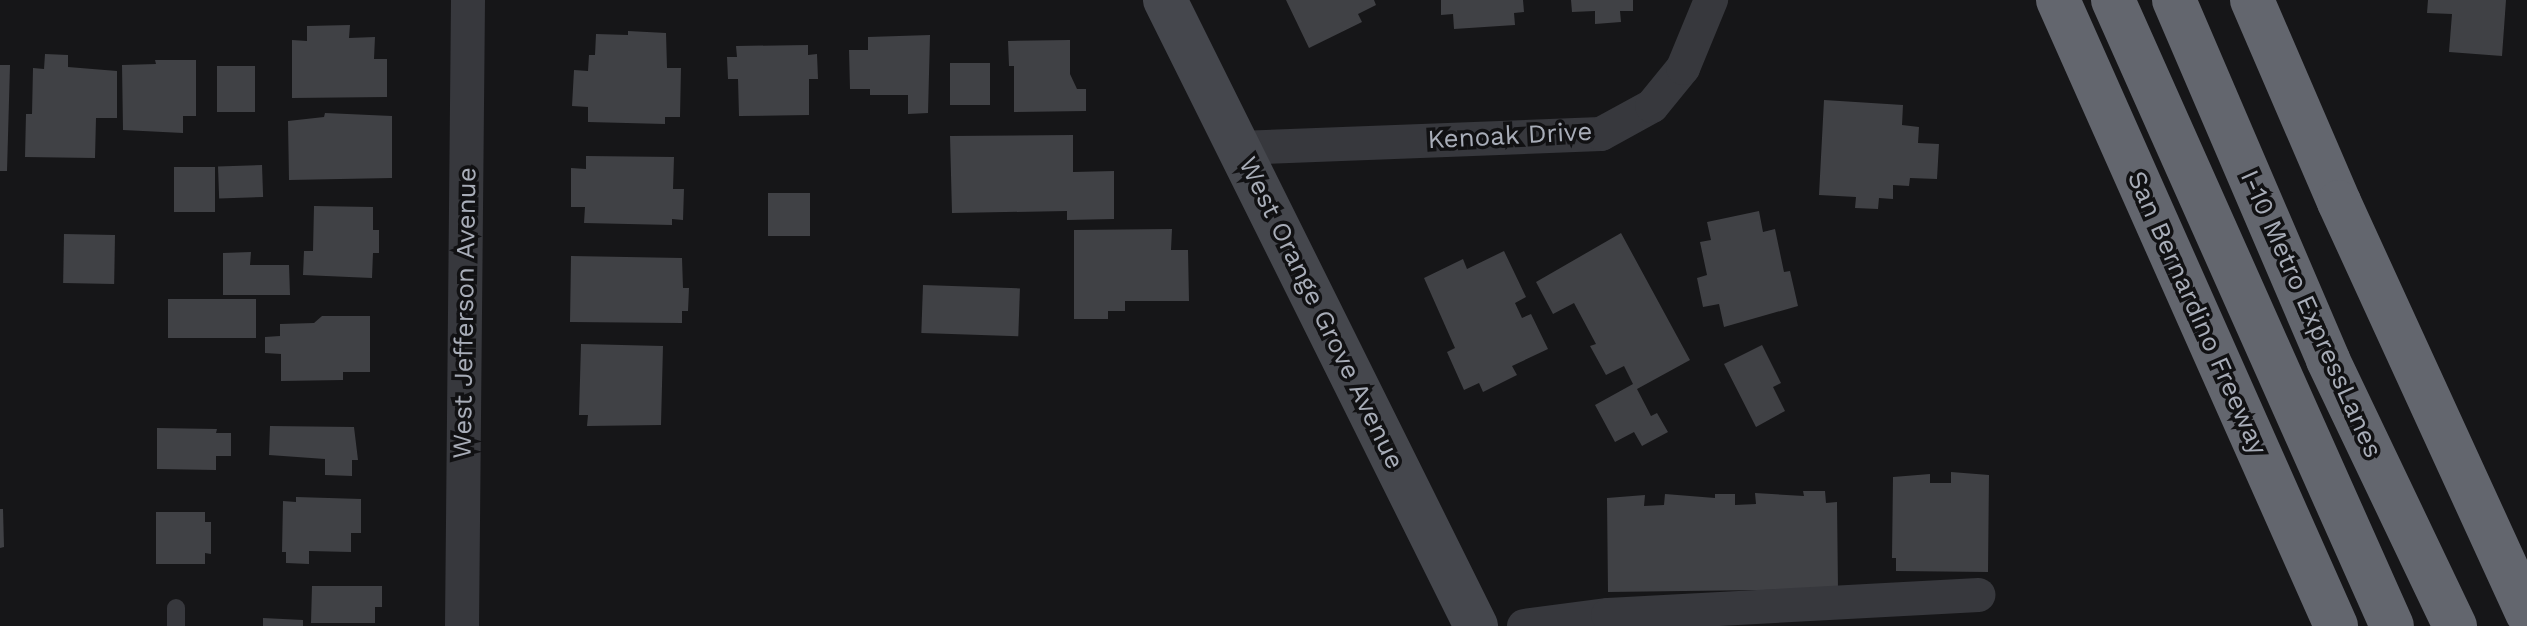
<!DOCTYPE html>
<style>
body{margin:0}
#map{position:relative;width:2527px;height:626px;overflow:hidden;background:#161618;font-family:"Work Sans",sans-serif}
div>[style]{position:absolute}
.building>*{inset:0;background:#404145;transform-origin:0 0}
.lane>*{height:18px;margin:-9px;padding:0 9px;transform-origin:9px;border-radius:9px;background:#37383d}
.street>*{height:34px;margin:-17px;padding:0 17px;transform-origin:17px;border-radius:17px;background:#37383d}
.secondary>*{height:44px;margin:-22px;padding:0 22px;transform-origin:22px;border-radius:22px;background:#45474d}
.highway>*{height:44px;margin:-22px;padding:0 22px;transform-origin:22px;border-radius:22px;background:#63666e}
span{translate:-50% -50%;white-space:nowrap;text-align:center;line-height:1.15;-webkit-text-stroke:7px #111113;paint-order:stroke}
.street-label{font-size:26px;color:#a8adb8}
</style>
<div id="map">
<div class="building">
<i style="clip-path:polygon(1286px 0,1374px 0,1376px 5px,1358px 14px,1362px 22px,1309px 48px)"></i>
<i style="clip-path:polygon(1441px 0,1523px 0,1524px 12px,1514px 13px,1515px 25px,1454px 29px,1453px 14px,1441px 15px)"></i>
<i style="clip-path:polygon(1571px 0,1633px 0,1633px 11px,1620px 11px,1621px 22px,1595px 24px,1595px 11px,1572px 12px)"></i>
<i style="clip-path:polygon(2428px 0,2506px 0,2502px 56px,2449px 52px,2452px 14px,2427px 13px)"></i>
<i style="clip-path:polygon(350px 25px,349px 38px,375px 37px,374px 59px,387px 59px,387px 97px,292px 98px,292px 40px,307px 41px,307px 26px)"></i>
<i style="clip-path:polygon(628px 31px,666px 33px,667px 68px,681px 68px,680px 117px,665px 117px,665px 124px,588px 122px,588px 107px,572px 106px,574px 70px,588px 71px,589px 55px,595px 55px,596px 34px,628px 35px)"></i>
<i style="clip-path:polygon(930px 35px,928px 113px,908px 114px,908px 95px,870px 95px,870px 89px,850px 89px,849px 50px,868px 50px,868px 37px)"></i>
<i style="clip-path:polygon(1070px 40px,1070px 74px,1077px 89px,1086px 89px,1086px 111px,1014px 112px,1014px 66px,1009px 66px,1008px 41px)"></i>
<i style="clip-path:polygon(808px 45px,808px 55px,817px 54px,818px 79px,809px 79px,809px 115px,739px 116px,738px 79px,728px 79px,727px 57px,737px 57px,736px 46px)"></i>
<i style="clip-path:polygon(45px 54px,68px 55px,68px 67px,117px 71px,117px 118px,96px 118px,95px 158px,25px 157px,26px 114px,32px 114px,33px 68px,44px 69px)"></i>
<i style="clip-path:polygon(155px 60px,196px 60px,196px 116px,183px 116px,183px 133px,123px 130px,122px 65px,156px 64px)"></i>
<i style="left:950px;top:63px;width:40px;height:42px"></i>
<i style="clip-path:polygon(0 65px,10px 65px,7px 171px,0 171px)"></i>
<i style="left:217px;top:66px;width:38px;height:46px"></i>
<i style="clip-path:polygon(1824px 100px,1903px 105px,1902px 125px,1919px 127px,1918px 143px,1939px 144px,1937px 179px,1910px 178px,1909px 186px,1893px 185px,1893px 199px,1879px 198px,1878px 209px,1855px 208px,1856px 197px,1819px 195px)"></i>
<i style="clip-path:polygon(325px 113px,392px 116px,392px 178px,289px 180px,288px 121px,324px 117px)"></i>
<i style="clip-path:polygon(1073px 135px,1073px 172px,1114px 171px,1114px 219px,1067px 220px,1067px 211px,952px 213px,950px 136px)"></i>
<i style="clip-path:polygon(586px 156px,674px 157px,673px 189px,684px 189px,683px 220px,672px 219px,672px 225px,584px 223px,585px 207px,571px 207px,571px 168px,586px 169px)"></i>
<i style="left:262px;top:165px;width:32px;height:44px;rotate:88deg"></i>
<i style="left:174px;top:167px;width:41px;height:45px"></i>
<i style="left:768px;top:193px;width:42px;height:43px"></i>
<i style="clip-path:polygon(314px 206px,373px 207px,373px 230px,379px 230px,379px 253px,373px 253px,372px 278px,303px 275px,304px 251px,313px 251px)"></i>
<i style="clip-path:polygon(1759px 211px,1763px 232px,1775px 229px,1784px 272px,1790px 271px,1798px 306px,1724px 327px,1719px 304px,1703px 307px,1697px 278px,1707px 275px,1700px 242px,1711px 240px,1707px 222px)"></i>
<i style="clip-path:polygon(1172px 229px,1171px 250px,1188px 250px,1189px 301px,1125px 301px,1125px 311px,1108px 311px,1108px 319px,1074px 319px,1074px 230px)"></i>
<i style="clip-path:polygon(1621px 233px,1690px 360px,1637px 389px,1651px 416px,1657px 413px,1668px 432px,1642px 446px,1634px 432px,1615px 442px,1595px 405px,1633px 384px,1624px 366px,1606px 375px,1590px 346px,1596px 344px,1574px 303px,1553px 314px,1536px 282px)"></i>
<i style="left:64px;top:234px;width:51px;height:49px;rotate:1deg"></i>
<i style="clip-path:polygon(1504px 251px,1526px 297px,1515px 303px,1522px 318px,1531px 314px,1548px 349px,1512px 366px,1517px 375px,1483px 392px,1479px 383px,1464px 390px,1447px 352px,1455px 348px,1424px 278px,1463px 259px,1467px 269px)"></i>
<i style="clip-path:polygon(251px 252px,250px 265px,289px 265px,290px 295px,223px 295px,223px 253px)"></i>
<i style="clip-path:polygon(571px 256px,682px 258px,683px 288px,689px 288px,688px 311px,682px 311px,682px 323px,570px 322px)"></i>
<i style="left:923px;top:285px;width:97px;height:48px;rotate:2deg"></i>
<i style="left:256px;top:299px;width:39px;height:88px;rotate:90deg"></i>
<i style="clip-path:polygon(322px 316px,370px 316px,370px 372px,343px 372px,343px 380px,281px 381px,281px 354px,265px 353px,265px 337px,280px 336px,280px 324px,314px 323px)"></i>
<i style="clip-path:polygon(581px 344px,663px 346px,661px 425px,587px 426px,588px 415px,579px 415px)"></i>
<i style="clip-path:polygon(1762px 345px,1781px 383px,1773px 387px,1785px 411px,1756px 427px,1724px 364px)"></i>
<i style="clip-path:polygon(270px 426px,354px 427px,358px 460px,352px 460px,352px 476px,325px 475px,325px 459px,269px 455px)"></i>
<i style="clip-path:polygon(157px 428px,217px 429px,216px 433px,231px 433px,231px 456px,216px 456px,216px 470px,157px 469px)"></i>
<i style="clip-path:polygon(1951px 472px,1989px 475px,1988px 572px,1896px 571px,1896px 558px,1892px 558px,1893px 477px,1930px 474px,1930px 483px,1951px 483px)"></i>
<i style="clip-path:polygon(1803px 491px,1825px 491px,1826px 503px,1837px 502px,1838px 589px,1608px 592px,1607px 498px,1645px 495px,1644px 506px,1664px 505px,1665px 494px,1715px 498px,1715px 494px,1735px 494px,1735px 505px,1756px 504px,1755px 493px,1804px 496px)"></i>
<i style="clip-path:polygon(296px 497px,361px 499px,361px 533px,351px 533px,351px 552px,309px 551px,309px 564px,286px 563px,286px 552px,282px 552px,283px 501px,296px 502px)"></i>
<i style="clip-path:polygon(0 509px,3px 509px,4px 547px,0 548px)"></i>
<i style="clip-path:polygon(156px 512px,205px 512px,205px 522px,211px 522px,211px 554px,205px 553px,205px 564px,156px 564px)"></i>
<i style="clip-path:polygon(312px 586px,382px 586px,382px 607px,375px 607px,375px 623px,311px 623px)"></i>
<i style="clip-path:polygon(263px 618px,303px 620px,303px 626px,263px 626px)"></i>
</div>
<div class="lane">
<i style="left:176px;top:608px;width:18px;rotate:90deg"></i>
</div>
<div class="street">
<i style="left:1239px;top:148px;width:362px;rotate:-2.2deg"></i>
<i style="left:1601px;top:134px;width:58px;rotate:-28.8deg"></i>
<i style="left:1652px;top:106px;width:49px;rotate:-50.8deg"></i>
<i style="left:1683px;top:68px;width:74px;rotate:-67.6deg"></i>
<i style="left:462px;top:626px;width:626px;rotate:-89.45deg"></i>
<i style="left:1524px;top:626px;width:85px;rotate:-7.5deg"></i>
<i style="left:1608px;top:615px;width:371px;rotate:-3.1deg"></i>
</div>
<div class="secondary">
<i style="left:1165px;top:0;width:699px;rotate:63.58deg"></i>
</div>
<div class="highway">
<i style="left:2058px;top:0;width:685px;rotate:66.05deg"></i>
<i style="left:2113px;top:0;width:685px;rotate:65.98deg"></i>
<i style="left:2174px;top:0;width:392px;rotate:66.8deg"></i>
<i style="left:2328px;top:360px;width:295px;rotate:64.5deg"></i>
<i style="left:2252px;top:0;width:220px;rotate:66.7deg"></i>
<i style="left:2339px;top:202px;width:452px;rotate:65.4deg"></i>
</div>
<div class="street-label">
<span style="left:1510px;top:136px;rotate:-3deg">Kenoak Drive</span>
<span style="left:465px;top:313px;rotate:-89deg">West Jefferson Avenue</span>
<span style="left:1321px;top:313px;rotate:64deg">West Orange Grove Avenue</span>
<span style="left:2197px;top:313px;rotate:66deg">San Bernardino Freeway</span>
<span style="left:2311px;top:314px;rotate:66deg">I-10 Metro ExpressLanes</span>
</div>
</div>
